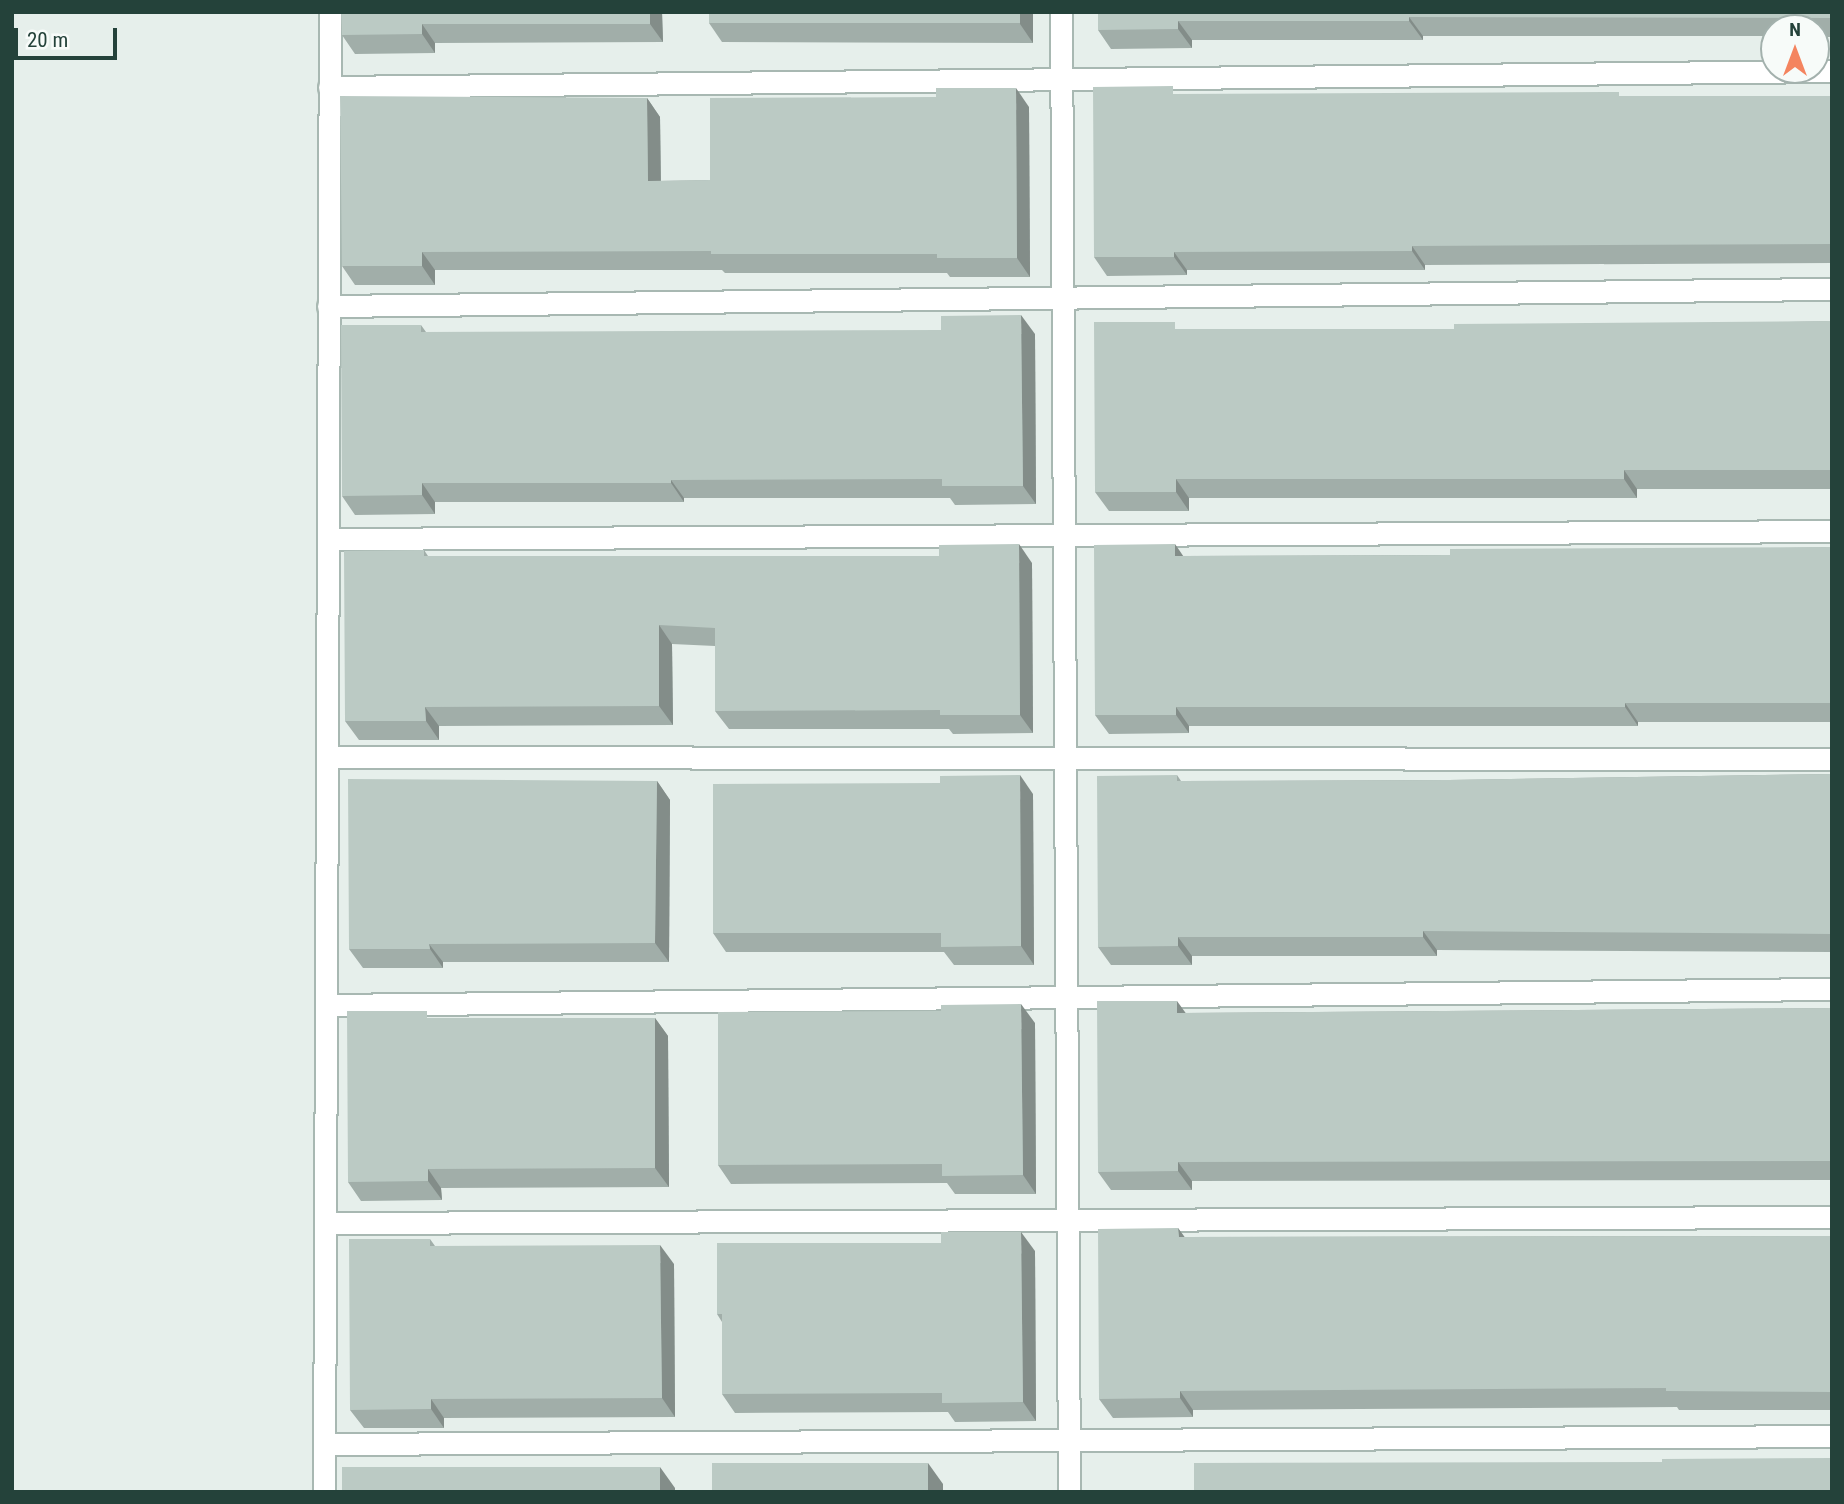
<!DOCTYPE html>
<style>
body{margin:0}
#map{position:relative;width:1844px;height:1504px;overflow:hidden;background:#e6efeb;font-family:"Roboto Condensed",sans-serif}
div>[style]{position:absolute}
.roads{filter:drop-shadow(2px 0 #a8b8b2) drop-shadow(-2px 0 #a8b8b2) drop-shadow(0 2px #a8b8b2) drop-shadow(0 -2px #a8b8b2)}
.minor>*{height:21px;margin:-10.5px;padding:0 10.5px;transform-origin:10.5px;border-radius:10.5px;background:#fff}
.wall>*{inset:0;background:#a1aea9}
.shaded-wall>*{inset:0;background:#838d89}
.building>*{inset:0;background:#bbcac4;transform-origin:0 0}
span{translate:-50% -50%;white-space:nowrap;text-align:center;line-height:1.15;-webkit-text-stroke:5px #f7fbf9;paint-order:stroke}
.frame{position:absolute;inset:0;border:14px solid #24423a;pointer-events:none}
.north{position:absolute;left:1760px;top:14px;width:70px;height:70px;box-sizing:border-box;background:#f7fbf9;border:2px solid #a3b1ad;border-radius:50%;rotate:0deg;font-size:19px;font-weight:700;line-height:28px;text-align:center;color:#24423a}
.north::after{content:'';display:block;margin:auto;width:24px;height:32px;background:#f4845f;clip-path:polygon(50% 0,100% 100%,50% 72%,0 100%)}
.scale{position:absolute;left:14px;top:28px;width:103px;height:32px;box-sizing:border-box;border:4px solid #24423a;border-top:0;padding-left:9px;font-size:21px;line-height:24px;white-space:nowrap;color:#24423a;-webkit-text-stroke:5px #f7fbf9;paint-order:stroke}
</style>
<div id="map">
<div class="roads">
<div class="minor">
<i style="left:1061px;top:12px;width:1480px;rotate:89.69deg"></i>
<i style="left:329px;top:87px;width:1503px;rotate:-0.61deg"></i>
<i style="left:328px;top:306px;width:1504px;rotate:-0.65deg"></i>
<i style="left:328px;top:539px;width:1504px;rotate:-0.3deg"></i>
<i style="left:327px;top:757px;width:1505px;rotate:0.08deg"></i>
<i style="left:326px;top:1005px;width:1506px;rotate:-0.61deg"></i>
<i style="left:326px;top:1223px;width:1506px;rotate:-0.23deg"></i>
<i style="left:324px;top:1444px;width:1508px;rotate:-0.3deg"></i>
<i style="left:324px;top:1492px;width:1480px;rotate:-89.77deg"></i>
</div>
</div>
<div class="wall">
<i style="clip-path:polygon(341px 12px,662px 12px,663px 42px,435px 43px,435px 53px,355px 54px,342px 35px)"></i>
<i style="clip-path:polygon(1033px 12px,1033px 43px,722px 42px,709px 23px)"></i>
<i style="clip-path:polygon(1098px 12px,1832px 12px,1832px 37px,1816px 37px,1816px 28px,1774px 28px,1774px 36px,1423px 36px,1423px 40px,1192px 40px,1192px 48px,1111px 49px,1098px 30px)"></i>
<i style="clip-path:polygon(1179px 94px,1621px 96px,1832px 96px,1832px 263px,1425px 265px,1425px 270px,1187px 270px,1187px 275px,1107px 276px,1094px 257px)"></i>
<i style="clip-path:polygon(647px 98px,660px 117px,661px 181px,710px 180px,1029px 107px,1030px 277px,950px 277px,947px 273px,725px 273px,722px 270px,435px 270px,435px 285px,355px 285px,342px 266px)"></i>
<i style="clip-path:polygon(1832px 321px,1832px 489px,1637px 489px,1637px 498px,1189px 498px,1189px 511px,1109px 511px,1095px 492px,1179px 329px,1454px 329px)"></i>
<i style="clip-path:polygon(421px 325px,426px 332px,1035px 334px,1036px 504px,955px 505px,950px 498px,684px 498px,684px 502px,435px 502px,435px 514px,355px 515px,342px 496px)"></i>
<i style="clip-path:polygon(1832px 547px,1832px 722px,1638px 722px,1638px 726px,1189px 726px,1189px 733px,1109px 734px,1095px 715px,1183px 556px,1450px 555px)"></i>
<i style="clip-path:polygon(424px 550px,428px 556px,1032px 563px,1033px 733px,953px 734px,949px 729px,729px 729px,715px 711px,715px 646px,672px 644px,673px 725px,439px 726px,439px 740px,359px 740px,345px 721px)"></i>
<i style="clip-path:polygon(1832px 774px,1832px 952px,1437px 950px,1437px 956px,1192px 956px,1192px 965px,1111px 965px,1098px 947px,1177px 775px,1181px 781px,1449px 780px)"></i>
<i style="clip-path:polygon(657px 781px,670px 800px,669px 962px,443px 962px,443px 968px,363px 968px,349px 949px)"></i>
<i style="clip-path:polygon(1033px 794px,1034px 965px,954px 965px,944px 952px,726px 952px,713px 933px)"></i>
<i style="clip-path:polygon(1832px 1008px,1832px 1180px,1192px 1181px,1192px 1190px,1111px 1190px,1098px 1172px,1186px 1013px)"></i>
<i style="clip-path:polygon(432px 1018px,655px 1018px,668px 1036px,669px 1187px,441px 1188px,442px 1200px,361px 1201px,348px 1182px)"></i>
<i style="clip-path:polygon(1035px 1023px,1036px 1194px,955px 1194px,947px 1183px,731px 1184px,718px 1165px)"></i>
<i style="clip-path:polygon(1178px 1228px,1184px 1237px,1832px 1236px,1832px 1410px,1679px 1410px,1677px 1407px,1193px 1410px,1193px 1417px,1113px 1418px,1099px 1399px)"></i>
<i style="clip-path:polygon(430px 1239px,435px 1246px,674px 1264px,675px 1417px,444px 1418px,444px 1428px,364px 1428px,350px 1410px)"></i>
<i style="clip-path:polygon(1035px 1251px,1036px 1421px,955px 1422px,948px 1412px,735px 1413px,722px 1394px,722px 1322px,717px 1314px)"></i>
</div>
<div class="shaded-wall">
<i style="clip-path:polygon(650px 12px,662px 12px,663px 42px,650px 24px)"></i>
<i style="clip-path:polygon(1020px 12px,1033px 12px,1033px 43px,1020px 24px)"></i>
<i style="clip-path:polygon(1409px 17px,1423px 36px,1423px 40px,1409px 21px)"></i>
<i style="clip-path:polygon(1178px 21px,1192px 40px,1192px 48px,1178px 29px)"></i>
<i style="clip-path:polygon(422px 24px,435px 43px,435px 53px,422px 34px)"></i>
<i style="clip-path:polygon(1016px 88px,1029px 107px,1030px 277px,1017px 258px)"></i>
<i style="clip-path:polygon(647px 98px,660px 117px,661px 199px,648px 181px)"></i>
<i style="clip-path:polygon(1412px 246px,1425px 265px,1425px 270px,1412px 251px)"></i>
<i style="clip-path:polygon(422px 252px,435px 270px,435px 285px,422px 266px)"></i>
<i style="clip-path:polygon(1174px 252px,1187px 270px,1187px 275px,1174px 257px)"></i>
<i style="clip-path:polygon(1021px 315px,1035px 334px,1036px 504px,1023px 486px)"></i>
<i style="clip-path:polygon(1624px 470px,1637px 489px,1637px 498px,1624px 479px)"></i>
<i style="clip-path:polygon(1176px 479px,1189px 498px,1189px 511px,1176px 492px)"></i>
<i style="clip-path:polygon(671px 480px,684px 498px,684px 502px,671px 483px)"></i>
<i style="clip-path:polygon(422px 483px,435px 502px,435px 514px,422px 495px)"></i>
<i style="clip-path:polygon(1019px 544px,1032px 563px,1033px 733px,1020px 715px)"></i>
<i style="clip-path:polygon(1175px 544px,1188px 563px,1175px 556px)"></i>
<i style="clip-path:polygon(659px 625px,672px 644px,673px 725px,659px 706px)"></i>
<i style="clip-path:polygon(1625px 703px,1638px 722px,1638px 726px,1625px 707px)"></i>
<i style="clip-path:polygon(425px 707px,439px 726px,439px 740px,426px 721px)"></i>
<i style="clip-path:polygon(1176px 707px,1189px 726px,1189px 733px,1176px 715px)"></i>
<i style="clip-path:polygon(1020px 775px,1033px 794px,1034px 965px,1021px 946px)"></i>
<i style="clip-path:polygon(657px 781px,670px 800px,669px 962px,655px 943px)"></i>
<i style="clip-path:polygon(1423px 931px,1437px 950px,1437px 956px,1423px 937px)"></i>
<i style="clip-path:polygon(1178px 937px,1192px 956px,1192px 965px,1178px 946px)"></i>
<i style="clip-path:polygon(429px 944px,443px 962px,443px 968px,430px 949px)"></i>
<i style="clip-path:polygon(1177px 1001px,1190px 1019px,1177px 1013px)"></i>
<i style="clip-path:polygon(1021px 1004px,1035px 1023px,1036px 1194px,1023px 1175px)"></i>
<i style="clip-path:polygon(655px 1018px,668px 1036px,669px 1187px,655px 1168px)"></i>
<i style="clip-path:polygon(1178px 1162px,1192px 1181px,1192px 1190px,1178px 1171px)"></i>
<i style="clip-path:polygon(428px 1169px,441px 1188px,442px 1200px,428px 1181px)"></i>
<i style="clip-path:polygon(1178px 1228px,1192px 1247px,1179px 1237px)"></i>
<i style="clip-path:polygon(1021px 1232px,1035px 1251px,1036px 1421px,1023px 1402px)"></i>
<i style="clip-path:polygon(660px 1245px,674px 1264px,675px 1417px,662px 1398px)"></i>
<i style="clip-path:polygon(1180px 1391px,1193px 1410px,1193px 1417px,1180px 1398px)"></i>
<i style="clip-path:polygon(431px 1399px,444px 1418px,444px 1428px,431px 1409px)"></i>
<i style="clip-path:polygon(928px 1463px,943px 1484px,943px 1492px,928px 1492px)"></i>
<i style="clip-path:polygon(660px 1467px,675px 1488px,675px 1492px,660px 1492px)"></i>
</div>
<div class="building">
<i style="clip-path:polygon(341px 12px,650px 12px,650px 24px,422px 24px,422px 34px,342px 35px)"></i>
<i style="left:709px;top:12px;width:311px;height:11px"></i>
<i style="clip-path:polygon(1098px 12px,1832px 12px,1832px 18px,1409px 17px,1409px 21px,1178px 21px,1178px 29px,1098px 30px)"></i>
<i style="clip-path:polygon(1173px 86px,1173px 94px,1619px 92px,1619px 96px,1832px 96px,1832px 244px,1412px 246px,1412px 251px,1174px 252px,1174px 257px,1094px 257px,1093px 87px)"></i>
<i style="clip-path:polygon(936px 88px,1016px 88px,1017px 258px,937px 258px,937px 254px,711px 254px,711px 251px,422px 252px,422px 266px,342px 266px,340px 96px,647px 98px,648px 181px,710px 180px,710px 98px,936px 97px)"></i>
<i style="clip-path:polygon(1021px 315px,1023px 486px,942px 486px,942px 479px,671px 480px,671px 483px,422px 483px,422px 495px,342px 496px,341px 325px,421px 325px,421px 332px,941px 330px,941px 316px)"></i>
<i style="clip-path:polygon(1832px 321px,1832px 470px,1624px 470px,1624px 479px,1176px 479px,1176px 492px,1095px 492px,1094px 322px,1175px 322px,1175px 329px,1454px 329px,1454px 324px)"></i>
<i style="clip-path:polygon(1019px 544px,1020px 715px,940px 715px,940px 710px,715px 711px,715px 628px,659px 625px,659px 706px,425px 707px,426px 721px,345px 721px,344px 551px,424px 550px,424px 556px,939px 556px,939px 545px)"></i>
<i style="clip-path:polygon(1175px 544px,1175px 556px,1450px 555px,1450px 549px,1832px 547px,1832px 703px,1625px 703px,1625px 707px,1176px 707px,1176px 715px,1095px 715px,1094px 545px)"></i>
<i style="clip-path:polygon(1832px 774px,1832px 934px,1423px 931px,1423px 937px,1178px 937px,1178px 946px,1098px 947px,1097px 776px,1177px 775px,1177px 781px,1449px 780px)"></i>
<i style="clip-path:polygon(1020px 775px,1021px 946px,941px 947px,941px 933px,713px 933px,713px 784px,940px 783px,940px 776px)"></i>
<i style="clip-path:polygon(348px 779px,657px 781px,655px 943px,429px 944px,430px 949px,349px 949px)"></i>
<i style="clip-path:polygon(1097px 1001px,1177px 1001px,1177px 1013px,1832px 1008px,1832px 1161px,1178px 1162px,1178px 1171px,1098px 1172px)"></i>
<i style="clip-path:polygon(1021px 1004px,1023px 1175px,942px 1176px,942px 1164px,718px 1165px,718px 1012px,941px 1011px,941px 1005px)"></i>
<i style="clip-path:polygon(347px 1011px,427px 1011px,427px 1018px,655px 1018px,655px 1168px,428px 1169px,428px 1181px,348px 1182px)"></i>
<i style="clip-path:polygon(1178px 1228px,1179px 1237px,1832px 1236px,1832px 1392px,1666px 1391px,1666px 1388px,1180px 1391px,1180px 1398px,1099px 1399px,1098px 1229px)"></i>
<i style="clip-path:polygon(941px 1232px,1021px 1232px,1023px 1402px,942px 1403px,942px 1393px,722px 1394px,722px 1314px,717px 1314px,717px 1243px,941px 1243px)"></i>
<i style="clip-path:polygon(349px 1239px,430px 1239px,430px 1246px,660px 1245px,662px 1398px,431px 1399px,431px 1409px,350px 1410px)"></i>
<i style="clip-path:polygon(1832px 1458px,1832px 1492px,1194px 1492px,1194px 1463px,1662px 1462px,1662px 1459px)"></i>
<i style="left:712px;top:1463px;width:216px;height:29px"></i>
<i style="left:342px;top:1467px;width:318px;height:25px"></i>
</div>
<div class="frame"></div>
<div class="north">N</div>
<div class="scale">20 m</div>
</div>
